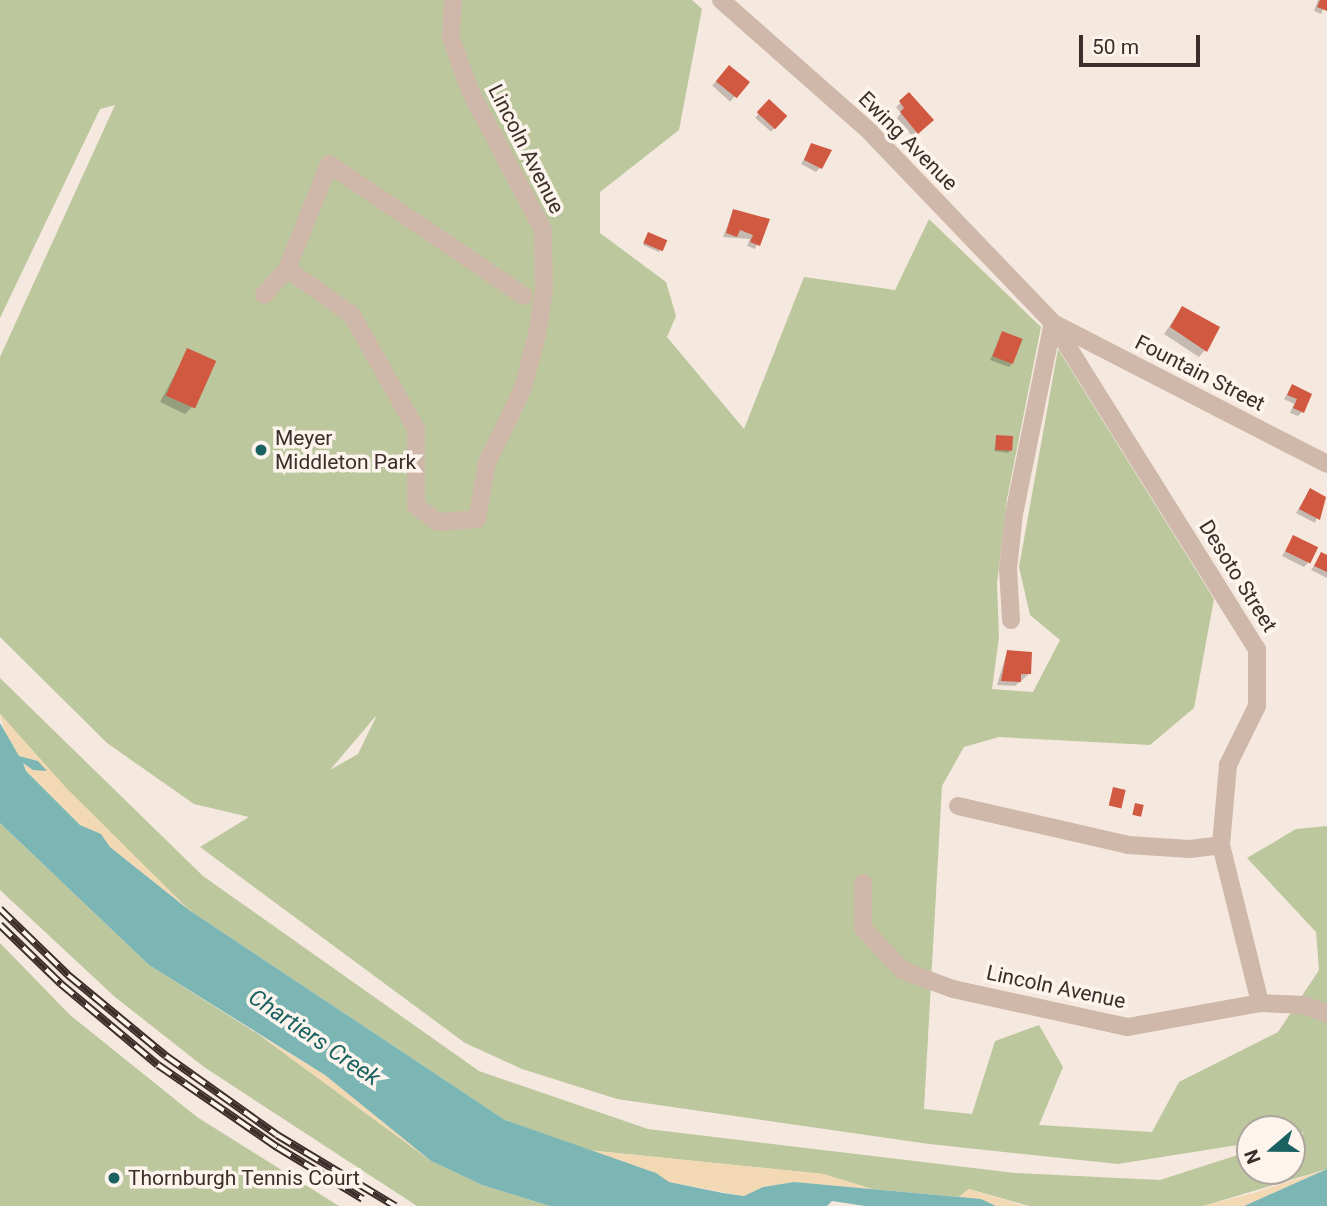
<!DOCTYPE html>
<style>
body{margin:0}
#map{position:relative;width:1327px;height:1206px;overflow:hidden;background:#f5e9df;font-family:Roboto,sans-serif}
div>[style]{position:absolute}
.green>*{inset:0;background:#bcc79d}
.sand>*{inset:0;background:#f3d9b3}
.water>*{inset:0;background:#7bb6b4}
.shadow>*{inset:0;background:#0003;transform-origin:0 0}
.building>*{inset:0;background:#d15941;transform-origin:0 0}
.minor>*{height:18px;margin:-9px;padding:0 9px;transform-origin:9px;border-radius:9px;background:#cfb8a9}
.rail>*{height:8px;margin-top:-4px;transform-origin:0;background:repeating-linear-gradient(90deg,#fcf4ed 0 16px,#3c2e2a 0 32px);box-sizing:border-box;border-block:2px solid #3c2e2a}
.dots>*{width:19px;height:19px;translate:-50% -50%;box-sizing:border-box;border:4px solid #fcf4ed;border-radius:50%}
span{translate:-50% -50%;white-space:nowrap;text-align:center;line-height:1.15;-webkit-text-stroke:7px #fcf4ed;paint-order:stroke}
.street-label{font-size:21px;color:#3c2e2a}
.poi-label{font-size:21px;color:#3c2e2a}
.left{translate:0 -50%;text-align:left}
.water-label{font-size:23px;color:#1a6262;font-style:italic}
.north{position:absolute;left:1236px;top:1115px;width:70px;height:70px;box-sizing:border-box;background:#fcf4ed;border:2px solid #afa59f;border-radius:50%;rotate:250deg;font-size:19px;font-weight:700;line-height:28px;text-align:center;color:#3c2e2a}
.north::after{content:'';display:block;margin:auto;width:24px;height:32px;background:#1a6262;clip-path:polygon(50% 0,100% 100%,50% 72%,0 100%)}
.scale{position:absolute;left:1079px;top:35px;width:121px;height:32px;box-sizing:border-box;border:4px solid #3c2e2a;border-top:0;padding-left:9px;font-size:21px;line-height:24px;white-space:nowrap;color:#3c2e2a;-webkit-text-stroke:5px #fcf4ed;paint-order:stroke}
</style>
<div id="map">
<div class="green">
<i style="clip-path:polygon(evenodd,0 0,692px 0,702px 9px,679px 130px,600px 192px,600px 233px,666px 282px,676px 316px,667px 337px,744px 429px,804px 277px,895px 290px,929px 219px,1041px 327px,1007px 499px,997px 584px,999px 637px,992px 689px,1033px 692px,1060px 640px,1030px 615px,1019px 567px,1058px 349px,1214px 599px,1194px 708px,1150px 745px,999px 737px,964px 747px,942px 786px,924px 1109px,972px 1114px,995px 1041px,1039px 1025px,1063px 1067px,1039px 1125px,1152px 1132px,1179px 1082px,1278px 1032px,1319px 970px,1316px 932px,1247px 858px,1296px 829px,1327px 826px,1327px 1169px,1203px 1206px,1029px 1206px,969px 1189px,959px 1197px,872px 1189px,823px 1174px,587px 1150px,505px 1120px,189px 910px,66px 788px,0 714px,0 678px,203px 876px,479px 1071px,648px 1129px,1015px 1173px,1160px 1180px,1250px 1151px,1250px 1171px,1292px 1171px,1292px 1137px,1305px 1133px,1250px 1129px,1250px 1143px,1118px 1164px,929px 1144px,617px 1099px,522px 1069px,465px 1043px,200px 847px,249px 817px,194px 804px,107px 743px,0 637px,0 357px,115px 105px,100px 109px,0 318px,0 0,376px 717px,358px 754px,330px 770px,375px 717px,376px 717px)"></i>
<i style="clip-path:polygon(0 823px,149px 965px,258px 1034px,431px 1161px,482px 1185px,550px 1206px,417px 1206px,204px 1067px,115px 997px,0 890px)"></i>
<i style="clip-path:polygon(0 943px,70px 1015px,197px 1117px,339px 1206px,0 1206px)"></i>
</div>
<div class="sand">
<i style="clip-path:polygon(0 714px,66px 788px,189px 910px,110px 847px,101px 834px,80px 825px,26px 771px,22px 762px,38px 761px,19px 756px,6px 738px)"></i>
<i style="clip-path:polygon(258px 1034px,325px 1075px,431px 1161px)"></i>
<i style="clip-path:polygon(587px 1150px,823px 1174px,872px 1189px,794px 1182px,763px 1187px,744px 1196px,669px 1182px)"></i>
<i style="clip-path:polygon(1324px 1170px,1244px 1206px,1203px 1206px,1254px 1193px)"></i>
<i style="clip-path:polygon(969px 1189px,1021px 1205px,1029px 1206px,996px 1206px,959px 1197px)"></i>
</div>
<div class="water">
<i style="clip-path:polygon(0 723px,19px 756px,38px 761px,47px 771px,33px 770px,23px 763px,26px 771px,80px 825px,101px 834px,110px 847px,189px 910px,505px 1120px,656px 1173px,669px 1182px,723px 1193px,744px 1196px,763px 1187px,794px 1182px,981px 1199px,996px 1206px,865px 1206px,832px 1201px,827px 1206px,550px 1206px,482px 1185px,431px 1161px,325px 1075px,149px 965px,0 823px)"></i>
<i style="clip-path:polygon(1327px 1169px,1327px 1206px,1244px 1206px,1291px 1185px)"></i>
</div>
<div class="shadow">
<i style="clip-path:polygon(1318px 0,1327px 0,1321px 14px,1314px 11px)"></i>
<i style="left:729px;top:67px;width:24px;height:25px;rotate:42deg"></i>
<i style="clip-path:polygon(909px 95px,931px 120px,913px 137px,897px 118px,901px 113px,896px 107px)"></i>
<i style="left:769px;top:102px;width:21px;height:21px;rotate:41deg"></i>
<i style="clip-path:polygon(812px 145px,820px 168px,816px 172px,801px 164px)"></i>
<i style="clip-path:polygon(733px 211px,767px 220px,755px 249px,747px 246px,750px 239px,723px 237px)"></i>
<i style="clip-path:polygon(647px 236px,660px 250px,659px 252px,643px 245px)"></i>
<i style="clip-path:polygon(1182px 308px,1205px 350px,1199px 357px,1164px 334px)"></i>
<i style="clip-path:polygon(1003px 333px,1013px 362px,1009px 367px,990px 360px)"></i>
<i style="clip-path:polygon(188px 350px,192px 407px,185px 414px,160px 402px)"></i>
<i style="clip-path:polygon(1292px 386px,1302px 412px,1298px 416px,1290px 413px,1294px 404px,1284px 399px)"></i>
<i style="clip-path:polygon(997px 436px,1010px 451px,1008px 453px,994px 451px)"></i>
<i style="clip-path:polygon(1310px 491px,1324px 498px,1315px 523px,1296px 513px)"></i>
<i style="clip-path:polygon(1294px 537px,1308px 563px,1304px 567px,1282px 556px)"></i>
<i style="clip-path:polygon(1322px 554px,1327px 557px,1327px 578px,1311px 570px)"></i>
<i style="clip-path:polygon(1007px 652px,1029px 674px,1015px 686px,997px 685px)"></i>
</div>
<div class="building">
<i style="clip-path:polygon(1320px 0,1327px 0,1327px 11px,1317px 7px)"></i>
<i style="left:729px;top:65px;width:27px;height:21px;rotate:39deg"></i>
<i style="clip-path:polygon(909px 92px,934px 120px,918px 134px,900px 112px,904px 108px,899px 101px)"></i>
<i style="left:769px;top:99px;width:25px;height:18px;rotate:43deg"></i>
<i style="clip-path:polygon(811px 143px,832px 150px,822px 169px,804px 160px)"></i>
<i style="clip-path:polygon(733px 209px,770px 219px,760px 246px,750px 242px,753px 235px,740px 230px,737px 237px,726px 233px)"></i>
<i style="left:648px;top:232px;width:21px;height:12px;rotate:23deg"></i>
<i style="clip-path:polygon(1182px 306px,1220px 327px,1207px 352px,1170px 327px)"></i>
<i style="left:1002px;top:331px;width:22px;height:27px;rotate:21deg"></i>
<i style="left:187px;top:348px;width:32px;height:52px;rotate:24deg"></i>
<i style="clip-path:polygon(1292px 384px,1312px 394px,1304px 413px,1293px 408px,1297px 399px,1287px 395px)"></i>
<i style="left:996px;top:435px;width:17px;height:15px;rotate:3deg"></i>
<i style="clip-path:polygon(1310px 488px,1326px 497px,1320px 520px,1299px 509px)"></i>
<i style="left:1293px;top:535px;width:28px;height:18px;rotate:26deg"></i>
<i style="clip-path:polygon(1321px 552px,1327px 555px,1327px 572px,1314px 566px)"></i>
<i style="clip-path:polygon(1007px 650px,1032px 652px,1031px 674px,1021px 674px,1021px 682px,1001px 681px)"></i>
<i style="left:1113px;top:787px;width:13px;height:19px;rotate:13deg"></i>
<i style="left:1135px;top:803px;width:9px;height:12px;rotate:13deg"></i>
</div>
<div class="minor">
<i style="left:721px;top:0;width:199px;rotate:41.5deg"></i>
<i style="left:870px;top:132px;width:265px;rotate:46.2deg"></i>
<i style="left:1053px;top:323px;width:385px;rotate:58deg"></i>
<i style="left:1257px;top:649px;width:57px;rotate:90deg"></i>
<i style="left:1257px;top:706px;width:66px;rotate:116.2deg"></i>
<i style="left:1228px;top:765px;width:80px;rotate:95deg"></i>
<i style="left:1221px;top:845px;width:163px;rotate:76.1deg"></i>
<i style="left:287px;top:269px;width:80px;rotate:35.3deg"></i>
<i style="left:352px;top:315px;width:131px;rotate:60.7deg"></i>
<i style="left:416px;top:429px;width:77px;rotate:90deg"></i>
<i style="left:416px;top:506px;width:27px;rotate:36deg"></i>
<i style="left:438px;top:522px;width:39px;rotate:-4deg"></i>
<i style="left:477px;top:519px;width:57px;rotate:-79.9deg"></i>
<i style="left:487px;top:463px;width:83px;rotate:-64.4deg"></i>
<i style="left:523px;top:388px;width:55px;rotate:-75.2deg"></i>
<i style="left:537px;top:335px;width:47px;rotate:-81.3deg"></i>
<i style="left:544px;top:289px;width:59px;rotate:-91deg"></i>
<i style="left:543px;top:230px;width:155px;rotate:-117.7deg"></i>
<i style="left:471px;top:93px;width:59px;rotate:-110deg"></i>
<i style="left:451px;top:38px;width:38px;rotate:-87deg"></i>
<i style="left:264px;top:295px;width:35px;rotate:-49deg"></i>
<i style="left:287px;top:269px;width:113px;rotate:-68.2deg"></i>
<i style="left:329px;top:164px;width:235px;rotate:34.1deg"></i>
<i style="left:1053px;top:323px;width:308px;rotate:27.2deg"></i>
<i style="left:1011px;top:620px;width:51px;rotate:-93.4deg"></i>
<i style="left:1008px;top:569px;width:55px;rotate:-83.8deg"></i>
<i style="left:1014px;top:514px;width:195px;rotate:-78.5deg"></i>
<i style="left:958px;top:806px;width:174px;rotate:12.9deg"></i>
<i style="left:1128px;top:845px;width:62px;rotate:3.7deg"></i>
<i style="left:1190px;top:849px;width:31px;rotate:-7deg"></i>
<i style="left:863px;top:883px;width:45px;rotate:90deg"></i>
<i style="left:863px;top:928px;width:57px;rotate:47.1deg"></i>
<i style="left:902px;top:970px;width:54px;rotate:20.4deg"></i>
<i style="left:953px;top:989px;width:179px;rotate:12.3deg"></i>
<i style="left:1128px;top:1027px;width:134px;rotate:-10.3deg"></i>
<i style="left:1260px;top:1003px;width:44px;rotate:2.6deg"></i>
<i style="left:1304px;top:1005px;width:25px;rotate:21deg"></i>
</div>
<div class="rail">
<i style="left:0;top:909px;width:95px;rotate:44.1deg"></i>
<i style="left:68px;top:975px;width:127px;rotate:39.6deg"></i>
<i style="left:166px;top:1056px;width:136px;rotate:35.4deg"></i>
<i style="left:277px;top:1135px;width:138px;rotate:31deg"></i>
<i style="left:0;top:925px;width:85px;rotate:44deg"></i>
<i style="left:61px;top:984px;width:126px;rotate:39.9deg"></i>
<i style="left:158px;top:1065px;width:145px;rotate:34.6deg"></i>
<i style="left:277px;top:1147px;width:100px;rotate:31.2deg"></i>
</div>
<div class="dots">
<i style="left:261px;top:450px;background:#1a6262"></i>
<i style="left:114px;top:1178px;background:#1a6262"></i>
</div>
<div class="street-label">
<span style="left:908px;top:141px;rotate:45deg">Ewing Avenue</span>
<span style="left:526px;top:149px;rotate:63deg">Lincoln Avenue</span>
<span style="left:1200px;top:373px;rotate:27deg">Fountain Street</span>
<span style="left:1238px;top:576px;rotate:58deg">Desoto Street</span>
<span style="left:1056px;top:987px;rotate:12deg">Lincoln Avenue</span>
</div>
<div class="poi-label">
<span class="left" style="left:275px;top:450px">Meyer<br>Middleton Park</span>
<span class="left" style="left:128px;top:1178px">Thornburgh Tennis Court</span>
</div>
<div class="water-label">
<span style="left:314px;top:1038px;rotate:34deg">Chartiers Creek</span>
</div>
<div class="north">N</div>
<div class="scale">50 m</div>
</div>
